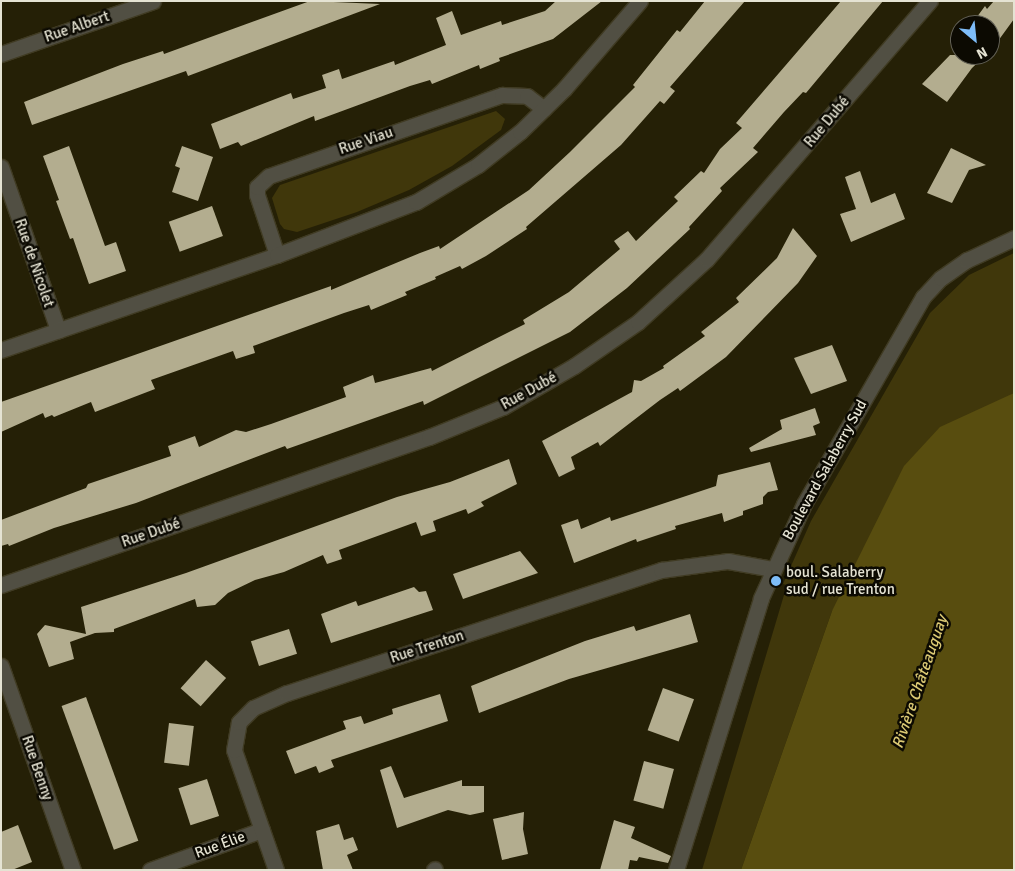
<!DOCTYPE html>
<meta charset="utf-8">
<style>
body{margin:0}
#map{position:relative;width:1015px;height:871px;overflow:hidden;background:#252006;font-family:Signika,sans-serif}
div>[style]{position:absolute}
.green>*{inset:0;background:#40370b}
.water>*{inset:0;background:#584d0f}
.building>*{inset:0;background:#b3ad8f;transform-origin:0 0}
.roads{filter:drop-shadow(1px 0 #403b23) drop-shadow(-1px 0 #403b23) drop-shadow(0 1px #403b23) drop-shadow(0 -1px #403b23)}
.minor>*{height:15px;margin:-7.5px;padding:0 7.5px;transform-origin:7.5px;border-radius:7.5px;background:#514f43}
.tertiary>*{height:15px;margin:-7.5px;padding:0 7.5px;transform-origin:7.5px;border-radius:7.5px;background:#514f43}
.dots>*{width:14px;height:14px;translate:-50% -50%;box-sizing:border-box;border:2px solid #0c0a02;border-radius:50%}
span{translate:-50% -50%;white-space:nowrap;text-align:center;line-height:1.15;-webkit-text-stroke:5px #0c0a02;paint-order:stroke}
.street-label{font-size:15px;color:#e5e3d3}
.poi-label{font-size:15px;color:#e5e3d3}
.left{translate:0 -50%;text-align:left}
.water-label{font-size:16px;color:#dbc973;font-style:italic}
.frame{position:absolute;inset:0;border:2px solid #e5e3d3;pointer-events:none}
.north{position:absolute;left:950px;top:15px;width:50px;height:50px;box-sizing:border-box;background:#0c0a02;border:1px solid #636156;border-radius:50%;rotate:152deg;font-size:14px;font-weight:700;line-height:20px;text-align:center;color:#e5e3d3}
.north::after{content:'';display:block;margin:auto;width:18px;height:22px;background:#7ebdf9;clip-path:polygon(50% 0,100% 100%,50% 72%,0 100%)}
</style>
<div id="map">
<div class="green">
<i style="clip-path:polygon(496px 111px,505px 119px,501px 130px,452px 166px,409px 190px,357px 212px,297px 232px,284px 229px,280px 224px,272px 198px,280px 185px)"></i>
<i style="clip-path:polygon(1014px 253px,1014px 393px,1004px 399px,832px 611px,741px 870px,702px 870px,787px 585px,783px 584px,811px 521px,930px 313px,969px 275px)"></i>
</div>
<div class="water">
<i style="clip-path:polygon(1014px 393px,1014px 870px,741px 870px,832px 611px,904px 466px,940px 427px)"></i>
</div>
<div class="building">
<i style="clip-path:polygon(310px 1px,380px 4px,188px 76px,186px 71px,32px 125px,24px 102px,123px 64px,163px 51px,164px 54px)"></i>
<i style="clip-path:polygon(556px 1px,602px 1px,553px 39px,499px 58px,500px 61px,480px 69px,479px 65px,432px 84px,430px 80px,410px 86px,315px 121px,314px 116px,241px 146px,238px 142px,220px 149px,211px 124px,291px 93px,293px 99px,326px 88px,322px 75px,339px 69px,342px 79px,394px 61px,395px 65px,446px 45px,436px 18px,452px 11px,461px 35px,501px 21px,502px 25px,545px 11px)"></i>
<i style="clip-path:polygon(705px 1px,745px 1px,670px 87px,675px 91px,664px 104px,660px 101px,621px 145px,526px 227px,527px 229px,486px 256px,462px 269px,460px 266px,435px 277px,436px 279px,405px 292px,407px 295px,371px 310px,369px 305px,344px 313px,253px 346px,255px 353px,236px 359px,233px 351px,151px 380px,155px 389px,95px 412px,91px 402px,54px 417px,52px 415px,45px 418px,43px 413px,1px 432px,1px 402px,331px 286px,331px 290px,420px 253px,439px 246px,440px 249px,529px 190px,570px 152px,635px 87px,633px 85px,677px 30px,680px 32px)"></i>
<i style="clip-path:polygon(841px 1px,883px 1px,806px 93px,803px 92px,784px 112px,753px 148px,758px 152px,720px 188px,722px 191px,689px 227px,690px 229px,627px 288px,570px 332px,424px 405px,423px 401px,287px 449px,285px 446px,136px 503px,54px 528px,9px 546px,8px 544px,1px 546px,1px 520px,86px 488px,88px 484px,171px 456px,168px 446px,195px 436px,199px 447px,236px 430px,246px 432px,271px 424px,346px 397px,343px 387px,373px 375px,375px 383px,431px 368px,432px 371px,525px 324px,523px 320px,569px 292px,620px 249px,614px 241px,628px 231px,636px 241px,678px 201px,674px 197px,701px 171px,704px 173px,720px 149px,742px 128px,736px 123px)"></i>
<i style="clip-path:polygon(994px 1px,1014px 1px,1014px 19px,990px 52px,990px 25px,971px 25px,985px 6px,987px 9px)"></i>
<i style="clip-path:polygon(950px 55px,986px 55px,972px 68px,947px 102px,922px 84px)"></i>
<i style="clip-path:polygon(69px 146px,105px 246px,116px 242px,126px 271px,89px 284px,73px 238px,70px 239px,56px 201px,59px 200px,43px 156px)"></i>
<i style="clip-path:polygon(182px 146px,213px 157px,198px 201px,172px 192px,180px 168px,175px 166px)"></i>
<i style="clip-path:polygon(951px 148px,986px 165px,969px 170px,952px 203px,927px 193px)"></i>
<i style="clip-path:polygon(860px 171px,871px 203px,895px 193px,905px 219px,851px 242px,840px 214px,856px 209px,845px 177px)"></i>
<i style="left:212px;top:206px;width:32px;height:46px;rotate:70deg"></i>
<i style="clip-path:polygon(793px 228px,817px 256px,798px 283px,726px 357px,680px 391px,678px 388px,660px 400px,600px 446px,598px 442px,571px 457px,575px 469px,559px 477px,542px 441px,632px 392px,634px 380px,641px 381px,664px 368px,663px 366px,705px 336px,701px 332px,739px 302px,736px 298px,777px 258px)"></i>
<i style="clip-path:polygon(832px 345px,847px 381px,811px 394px,794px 358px)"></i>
<i style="clip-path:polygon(815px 408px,820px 423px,813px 426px,816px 435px,751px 452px,749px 448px,782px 429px,780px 420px)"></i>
<i style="clip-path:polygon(509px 459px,517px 484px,481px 502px,484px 506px,468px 514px,466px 509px,433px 521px,436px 531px,421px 536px,416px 522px,339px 550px,342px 559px,327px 564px,323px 555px,284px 572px,255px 580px,228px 593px,215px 605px,197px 607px,195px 599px,114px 629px,114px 632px,95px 633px,70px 642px,74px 659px,49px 667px,37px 634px,45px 625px,86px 634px,81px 607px,186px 573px,397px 497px,450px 482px)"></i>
<i style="clip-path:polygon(770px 462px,778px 490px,768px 492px,763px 497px,763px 504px,743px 511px,743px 515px,724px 522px,722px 513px,675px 526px,676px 529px,637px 542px,636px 539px,574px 563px,561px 525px,578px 519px,581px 529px,610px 517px,611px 521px,716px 486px,718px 475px)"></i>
<i style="clip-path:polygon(520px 551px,538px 573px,463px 599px,453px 574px)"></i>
<i style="clip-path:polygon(414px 587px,419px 592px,426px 591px,433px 610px,331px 643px,321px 614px,356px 601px,358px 606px)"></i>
<i style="clip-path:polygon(690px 614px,698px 642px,569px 679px,479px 713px,471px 686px,585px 641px,634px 626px,636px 631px)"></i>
<i style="left:289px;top:629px;width:26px;height:40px;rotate:72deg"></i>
<i style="left:206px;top:660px;width:27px;height:38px;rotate:42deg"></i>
<i style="left:663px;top:688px;width:33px;height:45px;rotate:20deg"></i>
<i style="clip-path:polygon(440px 694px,448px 721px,331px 760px,334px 767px,319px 773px,316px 766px,295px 774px,286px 751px,346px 729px,343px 721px,361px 716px,364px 724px,393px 714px,392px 709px)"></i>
<i style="left:86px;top:697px;width:153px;height:26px;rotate:70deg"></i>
<i style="left:169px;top:723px;width:25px;height:40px;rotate:7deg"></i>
<i style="left:644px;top:761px;width:31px;height:41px;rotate:15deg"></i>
<i style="clip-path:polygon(391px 766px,404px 798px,462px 780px,462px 786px,484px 786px,484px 812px,470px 815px,448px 810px,397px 828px,380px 770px)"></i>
<i style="left:207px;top:779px;width:39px;height:30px;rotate:72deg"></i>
<i style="clip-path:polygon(524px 812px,523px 829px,528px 854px,502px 860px,493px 819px)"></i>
<i style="clip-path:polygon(614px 820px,635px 827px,631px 838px,671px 856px,668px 863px,639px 857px,637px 861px,630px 860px,628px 870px,600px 870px)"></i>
<i style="clip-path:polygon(339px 824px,344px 840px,353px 837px,358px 850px,347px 855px,353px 870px,323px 870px,316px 831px)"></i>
<i style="clip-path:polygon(18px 825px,32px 862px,12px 870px,1px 870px,1px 832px)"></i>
</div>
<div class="roads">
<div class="minor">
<i style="left:1px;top:54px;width:161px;rotate:-19.2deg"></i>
<i style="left:1px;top:167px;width:173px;rotate:70.7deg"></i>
<i style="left:277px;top:255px;width:63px;rotate:-108.4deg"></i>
<i style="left:257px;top:195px;width:8px;rotate:-90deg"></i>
<i style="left:257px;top:187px;width:16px;rotate:-43deg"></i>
<i style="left:269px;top:176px;width:247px;rotate:-19.2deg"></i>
<i style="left:502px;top:95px;width:25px;rotate:2deg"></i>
<i style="left:527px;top:96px;width:21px;rotate:37deg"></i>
<i style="left:1px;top:350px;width:292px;rotate:-19deg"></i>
<i style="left:277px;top:255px;width:149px;rotate:-20.9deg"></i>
<i style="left:416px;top:202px;width:72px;rotate:-30.8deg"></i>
<i style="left:478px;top:165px;width:53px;rotate:-38.2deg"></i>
<i style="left:520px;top:132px;width:62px;rotate:-44.3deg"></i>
<i style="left:564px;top:89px;width:116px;rotate:-49.2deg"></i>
<i style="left:1px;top:585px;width:453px;rotate:-19.1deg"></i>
<i style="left:429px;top:437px;width:80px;rotate:-22.1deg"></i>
<i style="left:503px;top:407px;width:82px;rotate:-30deg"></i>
<i style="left:574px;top:366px;width:78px;rotate:-34.5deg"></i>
<i style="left:638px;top:322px;width:93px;rotate:-42.4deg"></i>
<i style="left:707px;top:259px;width:341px;rotate:-49.2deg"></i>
<i style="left:1px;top:666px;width:216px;rotate:70.6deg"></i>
<i style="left:150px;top:870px;width:119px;rotate:-19.7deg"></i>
<i style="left:276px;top:870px;width:127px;rotate:-109.3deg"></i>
<i style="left:234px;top:750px;width:28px;rotate:-80deg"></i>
<i style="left:239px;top:722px;width:20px;rotate:-45deg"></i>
<i style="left:253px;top:708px;width:37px;rotate:-24deg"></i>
<i style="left:287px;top:693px;width:394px;rotate:-18.2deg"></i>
<i style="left:661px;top:570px;width:68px;rotate:-7.7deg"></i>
<i style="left:728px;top:561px;width:46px;rotate:10.1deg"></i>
<i style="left:434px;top:870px;width:1px;rotate:-45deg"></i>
</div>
<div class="tertiary">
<i style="left:676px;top:870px;width:285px;rotate:-72.6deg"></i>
<i style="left:761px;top:598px;width:103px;rotate:-65.4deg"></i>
<i style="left:804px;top:504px;width:239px;rotate:-60.1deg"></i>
<i style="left:923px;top:297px;width:26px;rotate:-47deg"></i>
<i style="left:941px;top:278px;width:32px;rotate:-35deg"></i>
<i style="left:967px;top:260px;width:52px;rotate:-25.1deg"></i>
</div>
</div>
<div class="dots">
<i style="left:776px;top:581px;background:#7ebdf9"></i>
</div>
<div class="street-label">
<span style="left:77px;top:27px;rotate:-19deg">Rue Albert</span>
<span style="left:827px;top:122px;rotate:-50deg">Rue Dubé</span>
<span style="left:366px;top:141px;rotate:-19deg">Rue Viau</span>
<span style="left:34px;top:263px;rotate:71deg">Rue de Nicolet</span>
<span style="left:529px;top:391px;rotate:-29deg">Rue Dubé</span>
<span style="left:825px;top:470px;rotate:-61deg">Boulevard Salaberry Sud</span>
<span style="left:151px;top:533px;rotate:-19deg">Rue Dubé</span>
<span style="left:427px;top:647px;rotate:-18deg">Rue Trenton</span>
<span style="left:37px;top:768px;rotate:71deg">Rue Benny</span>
<span style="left:220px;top:845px;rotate:-20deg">Rue Élie</span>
</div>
<div class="poi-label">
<span class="left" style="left:786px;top:581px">boul. Salaberry<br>sud / rue Trenton</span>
</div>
<div class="water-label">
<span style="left:920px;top:682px;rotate:-71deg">Rivière Châteauguay</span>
</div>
<div class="frame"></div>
<div class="north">N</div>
</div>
